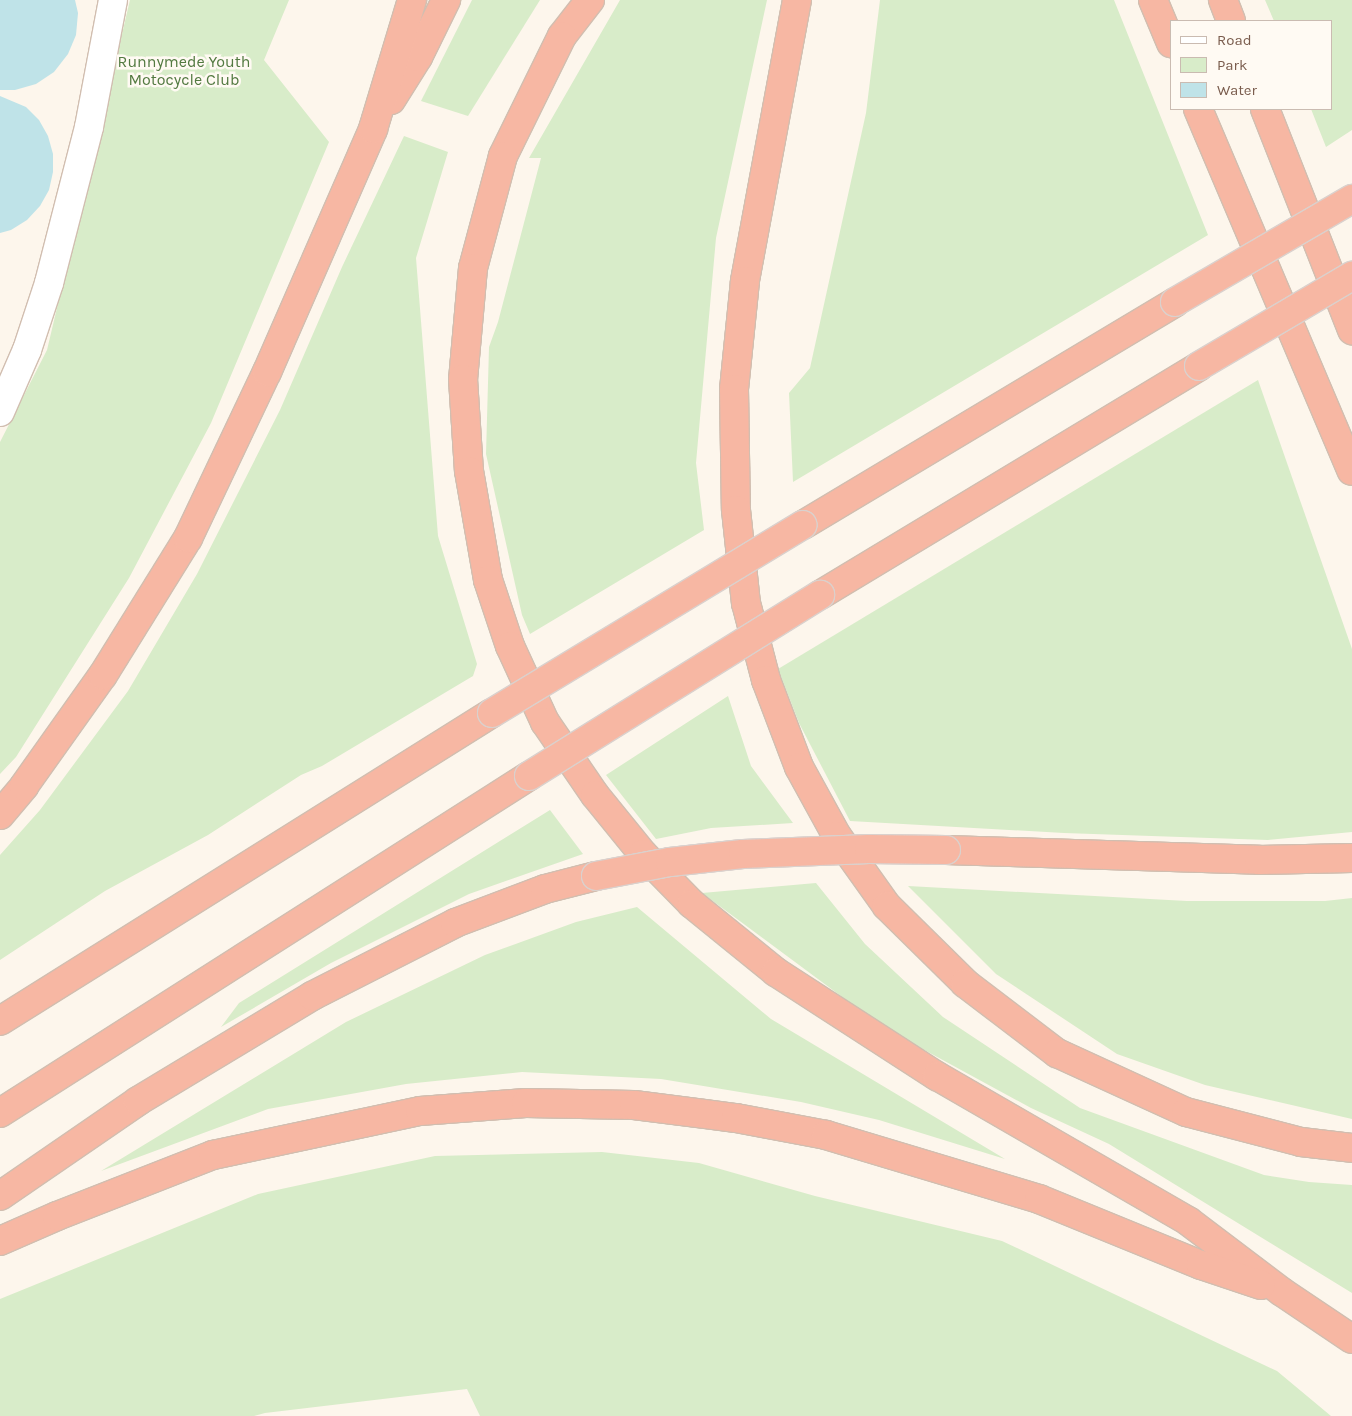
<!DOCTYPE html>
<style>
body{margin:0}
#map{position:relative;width:1352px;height:1416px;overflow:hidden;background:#fdf6ec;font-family:Karla,sans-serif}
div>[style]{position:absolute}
.green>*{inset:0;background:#d8ecc9}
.water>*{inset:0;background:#bfe3e8}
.roads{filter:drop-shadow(1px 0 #d1beb0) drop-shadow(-1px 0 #d1beb0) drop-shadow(0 1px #d1beb0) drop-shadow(0 -1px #d1beb0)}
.minor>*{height:28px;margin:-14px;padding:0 14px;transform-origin:14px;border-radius:14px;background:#fff}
.highway>*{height:28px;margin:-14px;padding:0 14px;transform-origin:14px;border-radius:14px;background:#f7b7a3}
.bridges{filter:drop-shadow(1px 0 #dad1cd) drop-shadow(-1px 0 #dad1cd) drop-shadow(0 1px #dad1cd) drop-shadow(0 -1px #dad1cd)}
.highway-bridge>*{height:28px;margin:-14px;padding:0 14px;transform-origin:14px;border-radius:14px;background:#f7b7a3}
span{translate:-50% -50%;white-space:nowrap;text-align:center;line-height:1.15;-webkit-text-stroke:5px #fffaf3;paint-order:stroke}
.park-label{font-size:16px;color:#537a41}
.legend{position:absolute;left:1170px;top:20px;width:162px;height:90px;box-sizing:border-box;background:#fffaf3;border:1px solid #cabbb1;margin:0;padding:6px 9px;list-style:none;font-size:15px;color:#7a5c4d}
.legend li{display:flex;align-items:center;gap:10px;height:25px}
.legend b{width:25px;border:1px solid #cabbb1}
</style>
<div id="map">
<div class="green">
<i style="clip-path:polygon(130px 0,289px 0,264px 60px,329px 142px,211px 423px,129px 578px,16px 757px,0 774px,0 442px,47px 350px)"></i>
<i style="clip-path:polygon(472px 0,540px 0,468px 116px,421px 101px)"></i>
<i style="clip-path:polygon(620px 0,767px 0,716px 238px,696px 463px,704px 530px,530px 634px,522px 615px,486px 454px,489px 347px,498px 322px,541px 158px,529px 158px)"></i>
<i style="clip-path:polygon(880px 0,1114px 0,1208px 235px,793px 482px,789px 393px,810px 368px,866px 113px)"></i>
<i style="clip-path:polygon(1265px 0,1352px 0,1352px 130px,1326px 147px,1311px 109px,1331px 109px,1331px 21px,1274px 21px)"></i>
<i style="clip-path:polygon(404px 136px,448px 152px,416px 258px,438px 536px,477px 664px,473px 676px,322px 766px,301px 775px,208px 835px,105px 891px,0 960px,0 855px,40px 810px,128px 691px,197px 574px,280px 410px,342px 267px)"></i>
<i style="clip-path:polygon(1258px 380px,1352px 649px,1352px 832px,1268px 840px,1064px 833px,850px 821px,799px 723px,778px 669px)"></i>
<i style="clip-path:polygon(728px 696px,751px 766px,793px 823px,711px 828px,656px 839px,606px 775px)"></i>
<i style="clip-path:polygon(550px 810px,583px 854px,469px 894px,331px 963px,221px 1027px,239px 1003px)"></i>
<i style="clip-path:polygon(816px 883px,865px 944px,943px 1017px,1080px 1108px,1264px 1175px,1309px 1182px,1352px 1185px,1352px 1293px,1109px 1144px,1031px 1108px,884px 1028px,702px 893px)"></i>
<i style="clip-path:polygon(908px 886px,1187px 901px,1325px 901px,1352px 898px,1352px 1119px,1205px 1085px,1117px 1054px,996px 974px)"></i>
<i style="clip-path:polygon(637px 907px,771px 1019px,1005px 1159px,879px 1120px,801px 1102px,661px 1079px,522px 1072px,406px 1084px,268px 1109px,101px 1171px,346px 1022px,485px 955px,576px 922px)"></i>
<i style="clip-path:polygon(602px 1152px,699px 1163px,815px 1196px,1002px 1241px,1277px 1371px,1331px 1416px,480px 1416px,467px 1389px,265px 1413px,254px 1416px,0 1416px,0 1299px,258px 1194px,435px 1156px)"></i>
</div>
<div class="water">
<i style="clip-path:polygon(0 0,75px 0,78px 13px,76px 35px,68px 54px,54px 72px,36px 84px,15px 90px,0 90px)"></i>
<i style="clip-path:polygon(0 96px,26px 107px,39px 120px,48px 136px,53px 154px,53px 172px,49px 190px,40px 206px,27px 220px,11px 230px,0 233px)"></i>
</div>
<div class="roads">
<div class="minor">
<i style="left:0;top:412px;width:68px;rotate:-66.5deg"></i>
<i style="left:27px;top:350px;width:71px;rotate:-71.8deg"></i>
<i style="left:49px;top:283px;width:161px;rotate:-75.6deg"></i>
<i style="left:89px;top:127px;width:129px;rotate:-79.3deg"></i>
</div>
<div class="highway">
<i style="left:590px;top:0;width:46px;rotate:127.9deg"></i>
<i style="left:562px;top:36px;width:134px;rotate:116.2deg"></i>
<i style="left:503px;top:156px;width:116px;rotate:105deg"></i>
<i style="left:473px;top:268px;width:111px;rotate:95.1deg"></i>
<i style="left:463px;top:379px;width:92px;rotate:86.3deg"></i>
<i style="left:469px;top:471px;width:111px;rotate:80.1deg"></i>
<i style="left:488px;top:580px;width:70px;rotate:71.6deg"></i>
<i style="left:510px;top:646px;width:84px;rotate:65.3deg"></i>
<i style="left:545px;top:722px;width:88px;rotate:55.6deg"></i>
<i style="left:595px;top:795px;width:76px;rotate:50.9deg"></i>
<i style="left:643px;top:854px;width:70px;rotate:45.6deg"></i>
<i style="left:692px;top:904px;width:108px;rotate:39deg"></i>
<i style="left:776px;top:972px;width:192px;rotate:32.9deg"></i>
<i style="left:937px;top:1076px;width:290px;rotate:30deg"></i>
<i style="left:1188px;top:1221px;width:118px;rotate:37.1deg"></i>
<i style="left:1282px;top:1292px;width:84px;rotate:33.9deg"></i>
<i style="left:797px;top:0;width:286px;rotate:100.5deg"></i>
<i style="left:745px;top:281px;width:109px;rotate:95.8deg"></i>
<i style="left:734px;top:389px;width:121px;rotate:89.1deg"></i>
<i style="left:736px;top:510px;width:94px;rotate:83.9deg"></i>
<i style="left:746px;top:603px;width:80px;rotate:75.4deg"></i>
<i style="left:766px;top:680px;width:93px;rotate:69.2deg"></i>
<i style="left:799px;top:767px;width:79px;rotate:61.2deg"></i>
<i style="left:837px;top:836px;width:86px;rotate:54.5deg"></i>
<i style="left:887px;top:906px;width:110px;rotate:44.6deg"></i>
<i style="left:965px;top:983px;width:116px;rotate:37.3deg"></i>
<i style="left:1057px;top:1053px;width:142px;rotate:24.6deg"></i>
<i style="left:1186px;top:1112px;width:119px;rotate:14.6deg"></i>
<i style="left:1301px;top:1142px;width:51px;rotate:6.7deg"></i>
<i style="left:1153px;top:0;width:47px;rotate:67.3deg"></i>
<i style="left:1223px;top:0;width:22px;rotate:69deg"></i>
<i style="left:391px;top:100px;width:51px;rotate:-57.9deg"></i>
<i style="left:418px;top:57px;width:64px;rotate:-63.8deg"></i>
<i style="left:1198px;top:109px;width:393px;rotate:67deg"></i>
<i style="left:1265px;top:109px;width:238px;rotate:68.5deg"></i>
<i style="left:803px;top:525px;width:434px;rotate:-30.9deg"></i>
<i style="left:820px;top:595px;width:443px;rotate:-31.1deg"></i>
<i style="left:0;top:815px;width:38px;rotate:-50deg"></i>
<i style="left:24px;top:786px;width:136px;rotate:-54.6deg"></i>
<i style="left:103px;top:675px;width:161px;rotate:-58.2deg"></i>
<i style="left:188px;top:538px;width:184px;rotate:-64.6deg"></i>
<i style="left:267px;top:372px;width:265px;rotate:-66.4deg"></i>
<i style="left:373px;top:129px;width:135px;rotate:-73.2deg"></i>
<i style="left:946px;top:850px;width:313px;rotate:1.8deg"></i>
<i style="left:1259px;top:860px;width:93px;rotate:-1.2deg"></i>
<i style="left:0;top:1021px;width:580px;rotate:-32.05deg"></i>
<i style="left:0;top:1113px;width:627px;rotate:-32.5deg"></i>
<i style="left:0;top:1196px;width:168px;rotate:-34.5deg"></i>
<i style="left:138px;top:1101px;width:203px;rotate:-31.1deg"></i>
<i style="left:312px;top:996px;width:161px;rotate:-27deg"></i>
<i style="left:455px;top:923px;width:96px;rotate:-20.7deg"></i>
<i style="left:545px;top:889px;width:53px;rotate:-14.3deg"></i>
<i style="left:0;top:1241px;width:62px;rotate:-23.7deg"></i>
<i style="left:57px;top:1216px;width:168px;rotate:-21.4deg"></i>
<i style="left:213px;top:1155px;width:212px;rotate:-12deg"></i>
<i style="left:420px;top:1111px;width:106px;rotate:-4.3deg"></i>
<i style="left:526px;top:1103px;width:108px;rotate:1.1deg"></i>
<i style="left:634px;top:1105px;width:103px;rotate:7.3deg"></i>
<i style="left:736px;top:1118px;width:92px;rotate:10.7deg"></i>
<i style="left:826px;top:1135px;width:222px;rotate:16.7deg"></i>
<i style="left:1039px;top:1199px;width:175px;rotate:22.2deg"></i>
<i style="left:1201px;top:1265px;width:63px;rotate:18.4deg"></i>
</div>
</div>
<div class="bridges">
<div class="highway-bridge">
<i style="left:1175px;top:302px;width:205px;rotate:-30.2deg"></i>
<i style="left:1199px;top:366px;width:178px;rotate:-30.5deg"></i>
<i style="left:492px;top:713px;width:363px;rotate:-31.2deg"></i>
<i style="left:529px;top:776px;width:343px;rotate:-31.9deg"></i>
<i style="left:596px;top:876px;width:75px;rotate:-10.7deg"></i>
<i style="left:670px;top:862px;width:73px;rotate:-6.3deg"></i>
<i style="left:743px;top:854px;width:126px;rotate:-2.3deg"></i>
<i style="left:869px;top:849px;width:77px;rotate:0.7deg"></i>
</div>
</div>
<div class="park-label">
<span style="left:184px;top:71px">Runnymede Youth<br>Motocycle Club</span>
</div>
<ul class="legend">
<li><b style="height:6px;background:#fff"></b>Road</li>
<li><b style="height:14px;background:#d8ecc9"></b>Park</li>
<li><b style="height:14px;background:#bfe3e8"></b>Water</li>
</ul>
</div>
